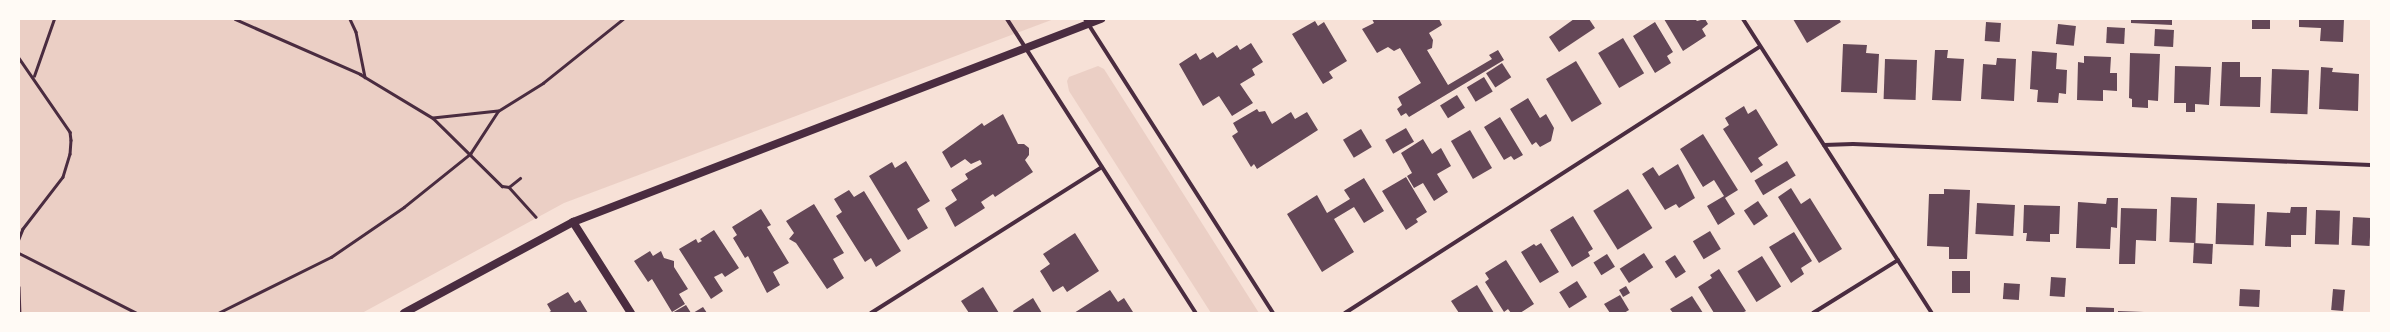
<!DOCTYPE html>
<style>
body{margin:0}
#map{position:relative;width:2390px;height:332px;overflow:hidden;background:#f7e1d7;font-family:Quicksand,sans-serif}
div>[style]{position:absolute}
.green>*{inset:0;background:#ebcfc5}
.building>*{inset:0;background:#644757;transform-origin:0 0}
.path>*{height:2.5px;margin:-1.25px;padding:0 1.25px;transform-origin:1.25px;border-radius:1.25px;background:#4a2c40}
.minor>*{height:4px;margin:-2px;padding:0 2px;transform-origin:2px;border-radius:2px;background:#4a2c40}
.secondary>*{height:8px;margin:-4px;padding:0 4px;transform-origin:4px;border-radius:4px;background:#4a2c40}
span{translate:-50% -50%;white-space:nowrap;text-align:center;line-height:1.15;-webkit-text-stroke:4px #fffaf5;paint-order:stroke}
.frame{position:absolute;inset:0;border:20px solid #fffaf5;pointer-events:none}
</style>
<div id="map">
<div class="green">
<i style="clip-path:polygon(19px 19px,1054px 19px,564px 203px,362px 313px,19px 313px)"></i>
<i style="clip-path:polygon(1098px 66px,1104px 69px,1259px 313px,1211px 313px,1069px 91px,1067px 81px,1069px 77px)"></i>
</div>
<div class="building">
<i style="clip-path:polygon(1372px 19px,1439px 19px,1442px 25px,1429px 33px,1433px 40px,1432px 48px,1427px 50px,1448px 85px,1492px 59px,1489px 55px,1498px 50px,1504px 60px,1409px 117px,1406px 113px,1401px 116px,1397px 109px,1402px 105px,1398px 97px,1421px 83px,1400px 48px,1394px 51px,1388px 47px,1377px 53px,1362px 29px,1374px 23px)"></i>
<i style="clip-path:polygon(1574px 19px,1589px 19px,1595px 28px,1559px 52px,1549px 37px)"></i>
<i style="clip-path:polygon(1664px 19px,1695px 19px,1697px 21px,1705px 19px,1708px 24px,1702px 29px,1706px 36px,1683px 51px)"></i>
<i style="clip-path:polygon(1793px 19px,1839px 19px,1841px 22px,1807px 43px)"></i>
<i style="clip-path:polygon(2131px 19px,2172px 19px,2172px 25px,2131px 23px)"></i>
<i style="left:2252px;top:19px;width:18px;height:10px"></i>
<i style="clip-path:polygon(2299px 19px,2344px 19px,2343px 42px,2320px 41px,2321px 28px,2299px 27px)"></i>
<i style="clip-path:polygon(1315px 21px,1318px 26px,1324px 22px,1347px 61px,1329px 72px,1333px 78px,1323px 84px,1292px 34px)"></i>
<i style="clip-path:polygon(1655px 22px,1673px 52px,1667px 56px,1671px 63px,1655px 73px,1633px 36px)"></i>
<i style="left:1986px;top:22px;width:15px;height:19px;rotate:4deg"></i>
<i style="left:2058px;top:24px;width:18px;height:20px;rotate:6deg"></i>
<i style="left:2107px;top:27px;width:18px;height:16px;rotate:3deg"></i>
<i style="left:2155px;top:29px;width:19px;height:17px;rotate:3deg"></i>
<i style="left:1623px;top:38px;width:41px;height:29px;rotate:59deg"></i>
<i style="clip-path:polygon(1251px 43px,1263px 62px,1252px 69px,1255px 75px,1240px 84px,1253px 103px,1232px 116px,1219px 96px,1203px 106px,1179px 64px,1196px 53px,1200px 60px,1213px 52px,1217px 58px,1237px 45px,1240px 50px)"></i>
<i style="clip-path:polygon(1843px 44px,1867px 45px,1866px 53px,1879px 54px,1877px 93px,1841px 92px)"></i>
<i style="clip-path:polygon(1935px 50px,1948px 50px,1947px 58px,1964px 59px,1961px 101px,1932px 100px)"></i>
<i style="clip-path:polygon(2032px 51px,2057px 53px,2056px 69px,2067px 70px,2066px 94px,2059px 93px,2058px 103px,2037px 102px,2038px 90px,2030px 89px)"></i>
<i style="clip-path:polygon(2130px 53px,2160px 54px,2158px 101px,2148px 100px,2148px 108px,2132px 107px,2132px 99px,2129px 98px)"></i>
<i style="clip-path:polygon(2084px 56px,2111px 57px,2110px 73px,2117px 73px,2117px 91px,2103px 90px,2103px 101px,2077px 100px,2078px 62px,2084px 63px)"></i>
<i style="clip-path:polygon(1997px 58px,2016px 59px,2014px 101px,1981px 99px,1983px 64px,1996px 65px)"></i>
<i style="left:1885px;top:59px;width:32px;height:40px;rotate:2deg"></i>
<i style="left:1576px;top:61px;width:50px;height:35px;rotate:59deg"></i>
<i style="clip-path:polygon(2222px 62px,2240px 62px,2240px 77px,2261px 77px,2260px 107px,2220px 106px)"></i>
<i style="left:1502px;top:63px;width:17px;height:19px;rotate:57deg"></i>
<i style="clip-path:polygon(2175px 66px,2211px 67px,2209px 105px,2195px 104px,2195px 112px,2186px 112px,2186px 103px,2174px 103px)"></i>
<i style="clip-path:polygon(2321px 67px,2333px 68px,2332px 72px,2359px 74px,2358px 111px,2319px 109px)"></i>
<i style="left:2272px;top:69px;width:37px;height:44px;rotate:2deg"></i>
<i style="left:1484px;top:77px;width:17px;height:20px;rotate:59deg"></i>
<i style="left:1457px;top:95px;width:15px;height:20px;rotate:58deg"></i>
<i style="clip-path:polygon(1528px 98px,1540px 118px,1546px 114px,1554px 128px,1551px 141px,1540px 147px,1536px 142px,1532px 145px,1510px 109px)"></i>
<i style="clip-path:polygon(1744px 106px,1748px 114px,1756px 109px,1778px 145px,1758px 158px,1763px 165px,1751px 173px,1723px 129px,1729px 125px,1725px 118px)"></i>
<i style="clip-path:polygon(1257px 109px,1259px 112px,1265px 111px,1272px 124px,1291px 112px,1295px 119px,1307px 112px,1318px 130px,1257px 169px,1254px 164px,1251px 167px,1232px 136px,1238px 132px,1233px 123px)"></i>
<i style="clip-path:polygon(1003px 114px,1018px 144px,1024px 144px,1029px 148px,1029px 155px,1025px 160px,1033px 172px,995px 197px,993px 194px,981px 202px,985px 208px,955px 227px,945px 208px,957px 200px,951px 190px,968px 179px,965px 174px,982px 164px,980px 160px,971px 164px,965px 159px,951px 168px,942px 152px,982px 123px,984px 126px)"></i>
<i style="clip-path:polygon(1500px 117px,1523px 155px,1514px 160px,1511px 156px,1504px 160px,1484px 127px)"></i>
<i style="left:1406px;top:128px;width:16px;height:24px;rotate:60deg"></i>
<i style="left:1361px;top:129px;width:21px;height:21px;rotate:59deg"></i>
<i style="left:1470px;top:130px;width:44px;height:22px;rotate:60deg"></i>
<i style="clip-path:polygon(1703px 134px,1738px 190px,1725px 198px,1735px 214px,1718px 225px,1707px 206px,1724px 196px,1714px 180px,1703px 187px,1680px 149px)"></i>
<i style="clip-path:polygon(1423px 139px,1432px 154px,1441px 148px,1451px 166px,1437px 174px,1448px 192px,1434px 201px,1423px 183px,1414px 188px,1407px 176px,1412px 173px,1401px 153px)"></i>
<i style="clip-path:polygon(906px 161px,930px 201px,917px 209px,928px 228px,908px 240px,869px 176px,892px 162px,895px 168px)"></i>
<i style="left:1787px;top:161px;width:17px;height:38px;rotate:59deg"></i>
<i style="clip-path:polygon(1678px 164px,1695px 198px,1679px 208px,1676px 204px,1665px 210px,1642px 174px,1653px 167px,1659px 176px)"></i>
<i style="clip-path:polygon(1406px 177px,1427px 212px,1416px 219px,1418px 222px,1406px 230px,1382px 191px)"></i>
<i style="clip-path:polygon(1364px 178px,1384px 211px,1364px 223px,1354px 207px,1334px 219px,1354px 252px,1322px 272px,1287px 214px,1317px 195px,1327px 213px,1350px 199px,1344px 190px)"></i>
<i style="clip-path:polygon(1791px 188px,1801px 204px,1810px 198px,1842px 249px,1819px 263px,1778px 197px)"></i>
<i style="left:1628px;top:189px;width:46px;height:41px;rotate:58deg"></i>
<i style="clip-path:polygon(1944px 189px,1970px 190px,1967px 259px,1949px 259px,1949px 247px,1927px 246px,1929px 194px,1944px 194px)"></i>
<i style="clip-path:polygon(849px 190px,854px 197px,864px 191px,901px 251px,876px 267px,871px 258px,865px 262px,836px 216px,842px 212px,834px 199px)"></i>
<i style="left:2171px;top:197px;width:26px;height:45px;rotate:2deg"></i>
<i style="clip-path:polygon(2107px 198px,2118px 198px,2117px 228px,2111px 227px,2110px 249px,2076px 248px,2078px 202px,2106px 204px)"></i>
<i style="left:1758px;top:201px;width:18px;height:17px;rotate:56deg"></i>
<i style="left:1977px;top:203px;width:38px;height:31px;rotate:3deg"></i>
<i style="left:2217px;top:203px;width:38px;height:41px;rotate:2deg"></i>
<i style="clip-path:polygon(814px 204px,844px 253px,833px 259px,844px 278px,827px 289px,796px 243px,789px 239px,794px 233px,786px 221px)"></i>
<i style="clip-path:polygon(2024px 205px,2060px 206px,2059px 234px,2050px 234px,2050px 242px,2026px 241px,2027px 233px,2023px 233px)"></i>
<i style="clip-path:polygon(2291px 207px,2307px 207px,2306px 235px,2291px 235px,2291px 247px,2265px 246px,2267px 212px,2290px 213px)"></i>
<i style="clip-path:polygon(2121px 208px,2157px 209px,2156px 241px,2136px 240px,2135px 264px,2119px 264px)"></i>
<i style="clip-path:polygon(761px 209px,771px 225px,767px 227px,789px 263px,773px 272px,780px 285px,767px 293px,748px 256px,745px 258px,733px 238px,737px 235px,732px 227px)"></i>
<i style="left:2316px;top:210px;width:24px;height:34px;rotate:2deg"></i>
<i style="clip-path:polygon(1573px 216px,1593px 249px,1588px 252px,1590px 256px,1572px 267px,1550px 230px)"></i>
<i style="left:2353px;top:217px;width:18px;height:28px;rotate:3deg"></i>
<i style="clip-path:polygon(714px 230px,739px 268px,725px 277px,722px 273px,714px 277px,723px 291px,711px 299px,679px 249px,696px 239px,698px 243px,702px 241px,700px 239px)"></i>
<i style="left:1710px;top:231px;width:21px;height:20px;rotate:59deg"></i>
<i style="clip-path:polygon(1794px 232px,1812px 261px,1801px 268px,1804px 274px,1791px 283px,1769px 247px)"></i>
<i style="clip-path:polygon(1075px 233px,1099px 271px,1067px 292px,1063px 286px,1053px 292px,1040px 271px,1050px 264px,1043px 254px)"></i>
<i style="clip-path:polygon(1541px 243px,1559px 272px,1540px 283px,1521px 252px,1534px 244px,1536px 246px)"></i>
<i style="left:2194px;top:243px;width:19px;height:20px;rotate:3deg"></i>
<i style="clip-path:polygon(650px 251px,653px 256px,661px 251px,664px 258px,674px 261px,674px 267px,688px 289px,679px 294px,685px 304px,672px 312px,652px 279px,648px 282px,634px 261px)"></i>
<i style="left:1644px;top:253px;width:17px;height:29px;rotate:57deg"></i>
<i style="left:1607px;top:254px;width:15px;height:16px;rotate:58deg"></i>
<i style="left:1675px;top:255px;width:20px;height:12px;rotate:57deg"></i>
<i style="left:1762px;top:256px;width:36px;height:29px;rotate:58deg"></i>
<i style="clip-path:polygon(1506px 260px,1534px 304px,1520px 313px,1511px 313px,1508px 309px,1504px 312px,1485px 282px,1489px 279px,1485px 273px)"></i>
<i style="clip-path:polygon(1719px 269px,1746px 311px,1742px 313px,1714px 313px,1698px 287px,1712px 278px,1710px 275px)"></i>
<i style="left:1952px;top:271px;width:18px;height:22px"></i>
<i style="left:2051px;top:277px;width:15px;height:19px;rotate:4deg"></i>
<i style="left:1577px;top:281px;width:19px;height:21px;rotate:58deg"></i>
<i style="left:2004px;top:283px;width:16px;height:16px;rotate:4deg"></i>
<i style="clip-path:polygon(1477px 285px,1494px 313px,1459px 313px,1451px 301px)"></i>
<i style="left:1626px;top:286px;width:8px;height:8px;rotate:60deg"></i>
<i style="clip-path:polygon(983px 287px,999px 313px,969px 313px,961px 301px)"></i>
<i style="left:2240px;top:289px;width:20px;height:17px;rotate:3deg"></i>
<i style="left:2333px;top:289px;width:12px;height:21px;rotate:5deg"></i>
<i style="clip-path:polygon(1110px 290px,1118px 302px,1124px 298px,1133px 312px,1074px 313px)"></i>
<i style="clip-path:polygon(568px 292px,575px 303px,580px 300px,588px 313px,548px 313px,551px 311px,547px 304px)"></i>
<i style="clip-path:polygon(1620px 295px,1629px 310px,1624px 313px,1610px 313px,1604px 304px)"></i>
<i style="clip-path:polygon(1692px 296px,1703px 313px,1673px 313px,1670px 309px)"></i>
<i style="clip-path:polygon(1033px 298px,1042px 313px,1014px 313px,1013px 311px)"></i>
<i style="clip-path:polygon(686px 305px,691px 313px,672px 313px)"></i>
<i style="clip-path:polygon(703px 307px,707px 313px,693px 313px)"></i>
<i style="clip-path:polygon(2086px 307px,2114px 308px,2114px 313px,2086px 313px)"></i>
<i style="clip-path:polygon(2118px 311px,2144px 312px,2144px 313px,2118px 313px)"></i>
</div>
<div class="path">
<i style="left:235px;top:19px;width:137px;rotate:23.7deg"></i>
<i style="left:360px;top:74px;width:85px;rotate:31.1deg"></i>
<i style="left:350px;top:19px;width:14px;rotate:65deg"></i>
<i style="left:356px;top:32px;width:46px;rotate:78.7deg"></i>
<i style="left:19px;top:58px;width:90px;rotate:55.4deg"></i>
<i style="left:70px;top:132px;width:8px;rotate:83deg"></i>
<i style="left:71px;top:140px;width:14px;rotate:94deg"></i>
<i style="left:70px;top:154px;width:24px;rotate:107deg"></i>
<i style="left:63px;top:177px;width:66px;rotate:127.6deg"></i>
<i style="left:23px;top:229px;width:11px;rotate:112deg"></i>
<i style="left:34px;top:76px;width:60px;rotate:-70.7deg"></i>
<i style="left:498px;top:111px;width:65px;rotate:173.9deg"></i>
<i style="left:433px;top:118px;width:97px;rotate:44.6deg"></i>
<i style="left:502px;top:186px;width:7px;rotate:8deg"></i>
<i style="left:509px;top:187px;width:14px;rotate:-39deg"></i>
<i style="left:509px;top:187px;width:40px;rotate:48deg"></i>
<i style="left:19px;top:253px;width:132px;rotate:27deg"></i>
<i style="left:19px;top:287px;width:26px;rotate:88deg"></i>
<i style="left:218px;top:313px;width:126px;rotate:-26.4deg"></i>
<i style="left:331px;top:257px;width:88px;rotate:-34.4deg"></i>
<i style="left:404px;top:207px;width:85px;rotate:-38.8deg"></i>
<i style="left:470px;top:154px;width:51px;rotate:-56.9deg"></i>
<i style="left:498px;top:111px;width:53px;rotate:-31.9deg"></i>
<i style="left:543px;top:83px;width:102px;rotate:-38.7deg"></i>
</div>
<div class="minor">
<i style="left:1007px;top:19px;width:350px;rotate:57.3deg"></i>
<i style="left:1085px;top:19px;width:349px;rotate:57.4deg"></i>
<i style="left:1743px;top:19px;width:350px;rotate:57.3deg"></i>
<i style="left:1824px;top:145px;width:29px;rotate:-2deg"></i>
<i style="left:1853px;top:144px;width:518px;rotate:2.32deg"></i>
<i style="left:871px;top:313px;width:273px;rotate:-32.3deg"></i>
<i style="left:1345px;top:313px;width:493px;rotate:-32.7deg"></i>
<i style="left:1813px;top:313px;width:100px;rotate:-31.9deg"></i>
</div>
<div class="secondary">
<i style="left:573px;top:222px;width:108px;rotate:57.5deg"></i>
<i style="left:404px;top:313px;width:192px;rotate:-28.3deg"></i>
<i style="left:573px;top:222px;width:566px;rotate:-21.03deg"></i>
</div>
<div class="frame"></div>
</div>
